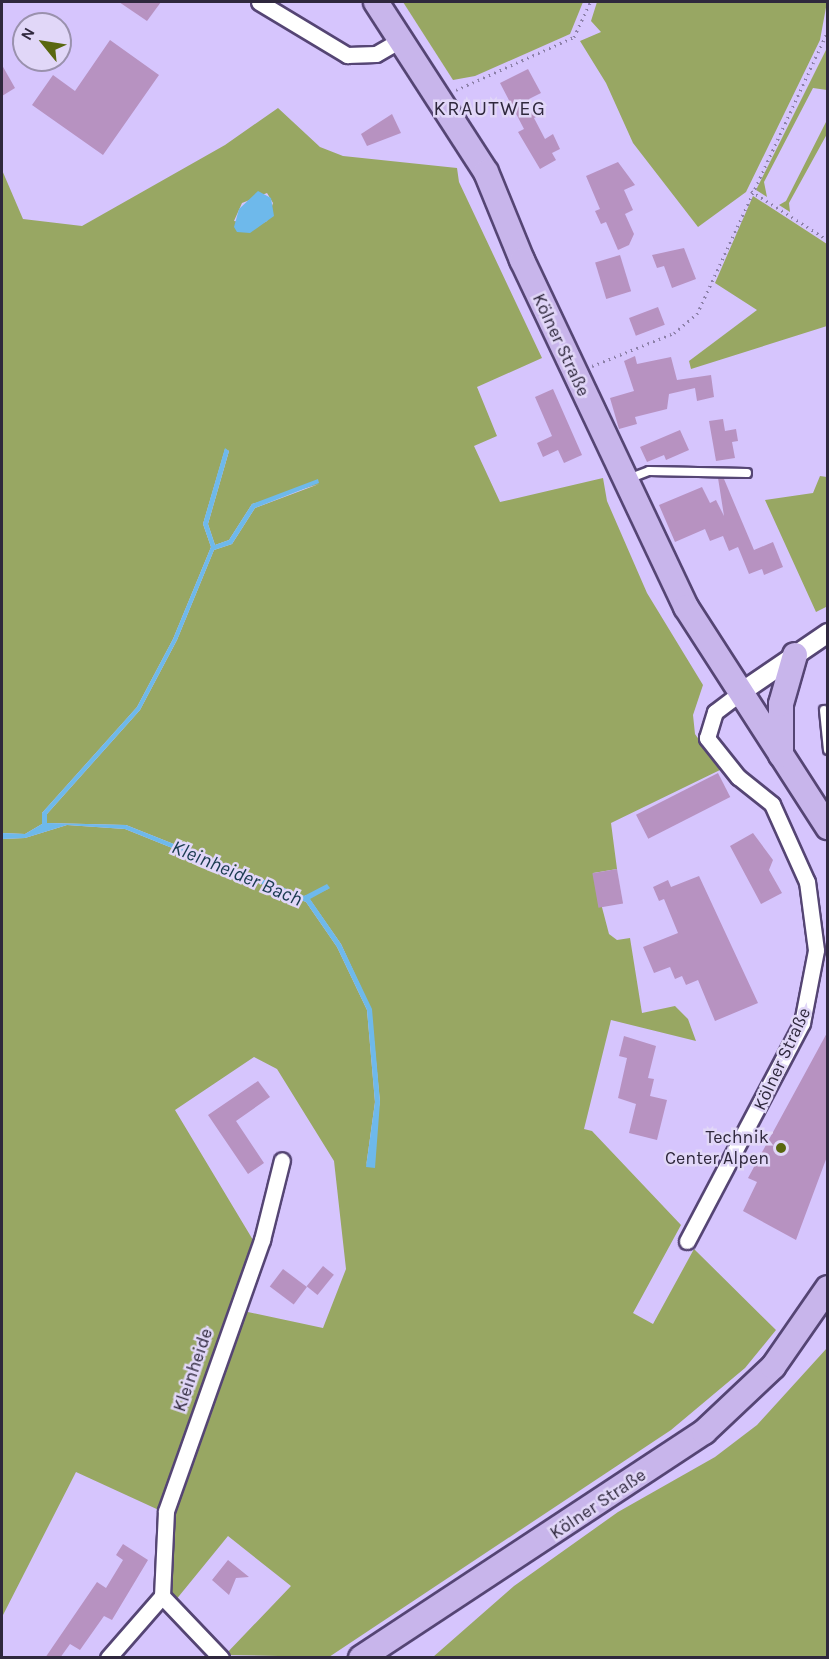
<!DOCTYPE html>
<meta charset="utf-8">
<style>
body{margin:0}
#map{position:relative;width:829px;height:1659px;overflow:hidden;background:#d6c5fd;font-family:Karla,sans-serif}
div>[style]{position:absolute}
.green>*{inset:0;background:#98a763}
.water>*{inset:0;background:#6eb9eb}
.building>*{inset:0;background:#b792c1;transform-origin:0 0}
.path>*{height:3px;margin-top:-1.5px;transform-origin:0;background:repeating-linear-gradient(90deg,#8d81a9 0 1.5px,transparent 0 6px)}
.roads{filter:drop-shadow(2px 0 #554574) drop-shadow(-2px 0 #554574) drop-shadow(0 2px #554574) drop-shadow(0 -2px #554574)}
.service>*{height:8px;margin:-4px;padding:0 4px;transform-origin:4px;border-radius:4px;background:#fff}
.minor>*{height:15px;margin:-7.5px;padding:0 7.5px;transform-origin:7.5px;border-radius:7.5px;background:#fff}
.tertiary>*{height:18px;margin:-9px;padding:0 9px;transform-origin:9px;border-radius:9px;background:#fff}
.primary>*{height:24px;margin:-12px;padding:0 12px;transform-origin:12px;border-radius:12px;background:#c8b5eb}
.dots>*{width:16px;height:16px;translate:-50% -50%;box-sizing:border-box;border:3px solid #e1d7f8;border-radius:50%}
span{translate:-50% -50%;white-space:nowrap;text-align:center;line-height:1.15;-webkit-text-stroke:5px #e1d7f8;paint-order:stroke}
.street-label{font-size:18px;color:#2f283d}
.poi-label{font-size:18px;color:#2f283d}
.right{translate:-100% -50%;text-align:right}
.neighbourhood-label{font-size:20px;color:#2f283d;letter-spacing:1.5px}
.water-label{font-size:20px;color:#193a4f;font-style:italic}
.frame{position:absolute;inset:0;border:3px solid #2f283d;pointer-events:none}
.north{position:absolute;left:12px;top:12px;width:60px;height:60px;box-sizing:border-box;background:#e1d7f8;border:2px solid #9a91ad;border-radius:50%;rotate:300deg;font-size:16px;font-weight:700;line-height:24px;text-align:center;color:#2f283d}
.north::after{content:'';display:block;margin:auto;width:21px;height:27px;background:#59670f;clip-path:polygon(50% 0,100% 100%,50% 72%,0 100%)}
</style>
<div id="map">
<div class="green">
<i style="clip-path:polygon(403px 2px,583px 2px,570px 34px,475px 76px,453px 80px)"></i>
<i style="clip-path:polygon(597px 2px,827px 2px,820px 40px,746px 192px,698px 227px,633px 143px,606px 83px,580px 41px,601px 32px,591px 21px)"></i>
<i style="clip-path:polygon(827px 48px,827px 90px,813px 88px,764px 182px,767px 197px,756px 190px)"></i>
<i style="clip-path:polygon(evenodd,278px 108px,320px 147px,343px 156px,457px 168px,459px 182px,542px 358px,477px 387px,497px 436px,474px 446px,500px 502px,603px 478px,607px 501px,647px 593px,703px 685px,693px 715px,695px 734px,720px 770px,611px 823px,617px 869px,593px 873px,609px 934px,617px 940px,630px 938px,642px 1013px,675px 1006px,688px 1019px,696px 1041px,611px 1020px,584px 1129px,592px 1131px,681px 1225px,633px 1313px,653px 1324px,694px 1249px,776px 1330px,745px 1368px,671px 1430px,329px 1657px,225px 1655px,291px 1586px,228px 1536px,175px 1601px,171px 1595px,175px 1504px,243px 1311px,323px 1328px,346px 1269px,334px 1161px,277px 1069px,254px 1057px,175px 1110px,253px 1240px,161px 1511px,76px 1472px,2px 1617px,2px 839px,25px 838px,67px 825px,125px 829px,306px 902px,337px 947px,367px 1010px,375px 1102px,366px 1167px,380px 1102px,371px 1009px,341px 944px,309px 898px,330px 888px,304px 896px,126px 825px,47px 823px,47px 814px,140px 710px,177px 640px,214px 550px,232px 544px,255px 508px,319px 484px,252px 504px,229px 540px,215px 545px,208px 524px,229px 451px,225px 449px,203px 524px,211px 547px,173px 639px,137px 707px,42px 813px,42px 824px,25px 834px,2px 833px,2px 170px,23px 219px,82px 226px,225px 145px,278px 108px,267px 193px,273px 203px,267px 221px,259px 225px,234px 221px,242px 203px,267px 193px)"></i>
<i style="clip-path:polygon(827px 120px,827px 134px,789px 203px,790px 212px,779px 205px,786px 201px)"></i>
<i style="clip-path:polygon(753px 196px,827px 244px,827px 326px,691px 369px,689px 361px,757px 310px,715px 283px)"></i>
<i style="clip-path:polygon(820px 476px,827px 477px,828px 606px,816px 612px,765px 500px,813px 493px)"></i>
<i style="clip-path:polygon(827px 1348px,827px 1657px,433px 1657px,514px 1586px,618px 1512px,715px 1457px,757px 1425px)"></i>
</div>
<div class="water">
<i style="clip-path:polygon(258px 191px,271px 198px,274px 216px,250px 233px,237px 232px,234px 227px,239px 209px)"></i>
<i style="clip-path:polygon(225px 448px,229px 451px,208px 524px,215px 545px,229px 540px,252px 504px,318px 479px,319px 483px,255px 508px,232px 544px,214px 550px,177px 640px,140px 710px,47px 814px,47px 823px,126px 825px,304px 896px,327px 884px,330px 888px,310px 899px,341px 944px,372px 1009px,380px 1102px,375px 1168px,366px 1167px,375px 1102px,367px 1010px,337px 947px,306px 902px,125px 829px,67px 825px,25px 838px,2px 839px,2px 833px,25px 834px,42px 824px,42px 813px,137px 707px,173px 639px,211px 547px,203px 524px)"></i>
</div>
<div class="building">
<i style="clip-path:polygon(119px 2px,161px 2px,147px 21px)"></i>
<i style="clip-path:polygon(110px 40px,159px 75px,103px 155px,32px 105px,53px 75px,75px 91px)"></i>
<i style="clip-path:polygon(2px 65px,15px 88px,2px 96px)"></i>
<i style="clip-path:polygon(528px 69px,541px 93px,529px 99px,538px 116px,534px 118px,545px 139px,553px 134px,560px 149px,552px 153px,556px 160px,540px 169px,518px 132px,524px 129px,500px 83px)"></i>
<i style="clip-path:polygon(392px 114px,401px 133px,367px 146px,361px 134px)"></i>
<i style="clip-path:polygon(618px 162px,635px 185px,624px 190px,633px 210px,625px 214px,634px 234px,629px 245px,618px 250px,606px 222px,601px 224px,595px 211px,600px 209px,586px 176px)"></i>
<i style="clip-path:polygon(684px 248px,696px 279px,672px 288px,664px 266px,657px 268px,652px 255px)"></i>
<i style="left:620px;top:255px;width:38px;height:26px;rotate:73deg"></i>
<i style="left:658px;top:307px;width:19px;height:31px;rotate:69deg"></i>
<i style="clip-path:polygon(635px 356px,637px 364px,671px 357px,677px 380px,711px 375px,714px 397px,697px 401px,695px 388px,669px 394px,667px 409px,635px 417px,637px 424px,619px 429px,610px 398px,634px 391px,624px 361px)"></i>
<i style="clip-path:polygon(553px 389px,582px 455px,564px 463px,558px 450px,543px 457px,537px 443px,552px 436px,535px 397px)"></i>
<i style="clip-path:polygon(723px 419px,725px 431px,736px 429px,738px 441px,732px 442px,735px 458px,716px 461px,709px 421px)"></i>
<i style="clip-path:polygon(680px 430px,689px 450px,666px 460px,664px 455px,647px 462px,640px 447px)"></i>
<i style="clip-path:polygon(718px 478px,724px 479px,754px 550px,773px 542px,783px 567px,764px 575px,762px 569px,749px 574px,738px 547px,729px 551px,723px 536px,710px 541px,705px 529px,675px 542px,659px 505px,702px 487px,710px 503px,716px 500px,724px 516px)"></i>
<i style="left:718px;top:773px;width:27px;height:92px;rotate:63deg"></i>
<i style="clip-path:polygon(753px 833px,773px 860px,769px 870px,782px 893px,761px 904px,730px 846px)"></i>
<i style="left:617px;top:869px;width:35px;height:25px;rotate:80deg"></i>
<i style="clip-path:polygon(699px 876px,758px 1003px,715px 1021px,698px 980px,686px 985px,682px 976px,675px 979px,670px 967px,654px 973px,643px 947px,678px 933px,664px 899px,659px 901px,653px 887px,668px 880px,671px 887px)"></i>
<i style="clip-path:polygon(828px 1031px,828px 1154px,796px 1240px,743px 1211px,757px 1182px,748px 1178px)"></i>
<i style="clip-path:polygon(624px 1036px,656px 1046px,648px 1078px,654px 1079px,650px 1096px,667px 1100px,657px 1140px,629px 1133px,636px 1104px,618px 1098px,627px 1058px,619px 1056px)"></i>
<i style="clip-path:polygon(258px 1081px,270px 1097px,236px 1121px,264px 1163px,248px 1174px,208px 1115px)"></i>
<i style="left:323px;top:1266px;width:14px;height:26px;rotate:39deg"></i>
<i style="left:283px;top:1269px;width:30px;height:22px;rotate:37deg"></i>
<i style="clip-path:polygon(123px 1544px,148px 1560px,112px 1620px,104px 1616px,80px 1650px,70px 1644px,60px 1658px,45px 1658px,97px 1582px,106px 1588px,123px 1560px,116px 1555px)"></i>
<i style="clip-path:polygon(228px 1560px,249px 1577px,236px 1578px,229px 1595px,212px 1580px)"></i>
</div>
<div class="path">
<i style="left:456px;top:90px;width:129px;rotate:-24.2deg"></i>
<i style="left:574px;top:37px;width:38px;rotate:-65deg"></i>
<i style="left:751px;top:191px;width:91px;rotate:32.5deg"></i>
<i style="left:592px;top:366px;width:88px;rotate:-21.9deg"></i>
<i style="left:674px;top:333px;width:30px;rotate:-40deg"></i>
<i style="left:697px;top:314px;width:313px;rotate:-65.2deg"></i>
</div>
<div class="roads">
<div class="service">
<i style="left:628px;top:479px;width:22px;rotate:-21deg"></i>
<i style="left:649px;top:471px;width:98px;rotate:1.2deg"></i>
<i style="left:824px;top:710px;width:40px;rotate:84.3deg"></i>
</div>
<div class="minor">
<i style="left:259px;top:2px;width:103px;rotate:31.1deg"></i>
<i style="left:347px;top:55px;width:29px;rotate:-2deg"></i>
<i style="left:376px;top:54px;width:30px;rotate:-30deg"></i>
<i style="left:687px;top:1241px;width:246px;rotate:-62.2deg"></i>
<i style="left:802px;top:1023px;width:74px;rotate:-79.1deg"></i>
<i style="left:816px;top:950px;width:69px;rotate:-97.5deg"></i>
<i style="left:807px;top:882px;width:85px;rotate:-114.2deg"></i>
<i style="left:772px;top:804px;width:43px;rotate:-141.5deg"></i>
<i style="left:738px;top:777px;width:50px;rotate:-128.5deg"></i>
<i style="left:707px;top:738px;width:27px;rotate:-73deg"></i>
<i style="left:715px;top:712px;width:31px;rotate:-37deg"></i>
<i style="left:108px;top:1658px;width:82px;rotate:-48.9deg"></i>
<i style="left:221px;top:1658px;width:86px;rotate:-133.6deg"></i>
<i style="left:162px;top:1596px;width:85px;rotate:-87.3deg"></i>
<i style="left:166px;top:1511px;width:288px;rotate:-70.5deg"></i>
<i style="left:262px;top:1240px;width:82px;rotate:-76deg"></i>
</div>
<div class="tertiary">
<i style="left:740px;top:693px;width:107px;rotate:-34.3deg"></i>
</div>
<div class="primary">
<i style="left:376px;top:2px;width:202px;rotate:57.1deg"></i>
<i style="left:486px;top:172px;width:95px;rotate:67.8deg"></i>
<i style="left:522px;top:260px;width:384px;rotate:64.7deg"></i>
<i style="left:686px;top:607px;width:262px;rotate:57.2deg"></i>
<i style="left:781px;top:755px;width:51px;rotate:-90deg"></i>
<i style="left:781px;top:704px;width:51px;rotate:-74.1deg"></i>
<i style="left:361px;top:1658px;width:411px;rotate:-33.4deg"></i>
<i style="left:704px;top:1432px;width:95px;rotate:-43.3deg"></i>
<i style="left:773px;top:1367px;width:96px;rotate:-55.2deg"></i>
</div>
</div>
<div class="dots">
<i style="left:781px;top:1148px;background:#59670f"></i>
</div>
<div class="street-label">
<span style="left:561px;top:345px;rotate:65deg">Kölner Straße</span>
<span style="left:782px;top:1059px;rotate:-65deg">Kölner Straße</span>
<span style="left:193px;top:1370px;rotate:-71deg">Kleinheide</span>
<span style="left:598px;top:1504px;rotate:-34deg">Kölner Straße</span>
</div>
<div class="poi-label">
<span class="right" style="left:769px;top:1148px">Technik<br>Center Alpen</span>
</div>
<div class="neighbourhood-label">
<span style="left:490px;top:108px">KRAUTWEG</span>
</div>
<div class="water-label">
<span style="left:237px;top:873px;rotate:23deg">Kleinheider Bach</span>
</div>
<div class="frame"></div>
<div class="north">N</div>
</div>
